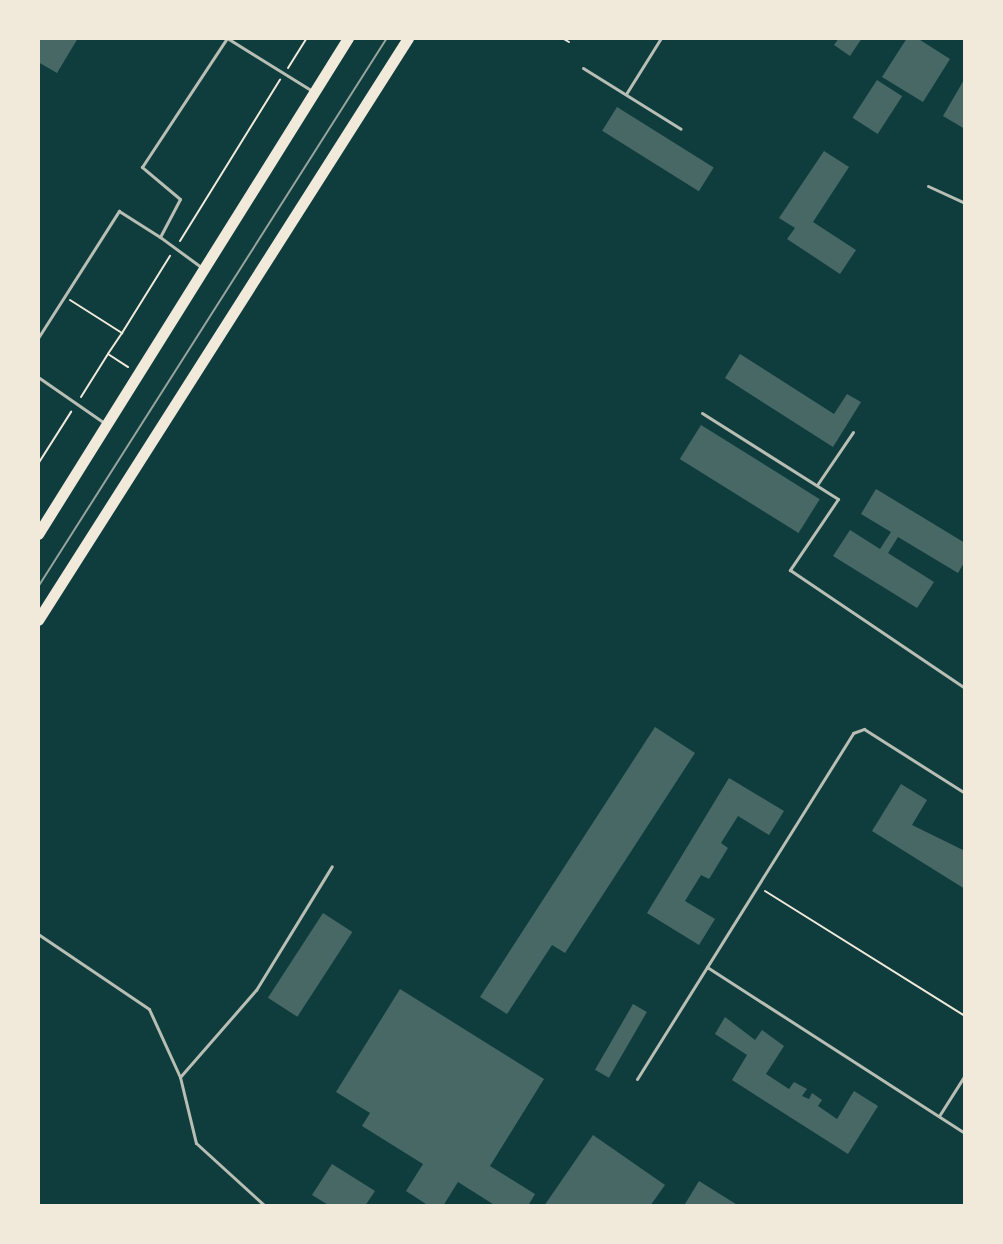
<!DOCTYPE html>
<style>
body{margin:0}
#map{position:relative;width:1003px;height:1244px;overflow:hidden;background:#0f3d3e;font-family:Overpass,sans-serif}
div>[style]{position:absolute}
.building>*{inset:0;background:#486865;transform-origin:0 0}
.path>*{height:2px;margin:-1px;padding:0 1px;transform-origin:1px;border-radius:1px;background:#f1e9da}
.service>*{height:3px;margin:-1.5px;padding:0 1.5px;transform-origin:1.5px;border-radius:1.5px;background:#b8beb3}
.primary>*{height:11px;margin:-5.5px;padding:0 5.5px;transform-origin:5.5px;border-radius:5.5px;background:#f1e9da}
.tram>*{height:2px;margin:-1px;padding:0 1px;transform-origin:1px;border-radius:1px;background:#97a49c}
span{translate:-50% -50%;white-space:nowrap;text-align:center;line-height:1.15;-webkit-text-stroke:7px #f1e9da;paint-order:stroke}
.frame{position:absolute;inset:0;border:40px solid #f1e9da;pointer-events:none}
</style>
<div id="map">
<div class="building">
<i style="clip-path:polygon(38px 38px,78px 38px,57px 73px,38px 62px)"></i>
<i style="clip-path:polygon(839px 38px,862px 38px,850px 56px,834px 45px)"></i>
<i style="clip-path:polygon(907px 38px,917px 38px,950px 59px,923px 102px,882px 77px)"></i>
<i style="clip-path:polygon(965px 78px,965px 129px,943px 116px)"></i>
<i style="left:877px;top:80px;width:30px;height:45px;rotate:33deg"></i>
<i style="left:617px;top:107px;width:114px;height:28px;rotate:32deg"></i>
<i style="clip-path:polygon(824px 151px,849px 167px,813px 222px,856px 250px,840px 274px,787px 239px,795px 228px,779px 218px)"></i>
<i style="clip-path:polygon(740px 354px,834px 414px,847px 394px,861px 402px,833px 447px,725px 378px)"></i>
<i style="left:701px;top:425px;width:140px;height:40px;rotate:32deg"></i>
<i style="clip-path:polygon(876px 489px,965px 543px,965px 561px,958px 573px,898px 537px,888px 553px,934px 582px,917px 608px,833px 556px,850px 530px,880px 549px,891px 532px,861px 514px)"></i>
<i style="clip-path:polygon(655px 727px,695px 753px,565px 953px,552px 945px,507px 1014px,480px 997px)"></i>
<i style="clip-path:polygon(729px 778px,784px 811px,769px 835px,738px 816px,721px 843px,728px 848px,709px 879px,701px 875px,685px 901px,715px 919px,699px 945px,647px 913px)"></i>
<i style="clip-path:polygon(901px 784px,927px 800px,912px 825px,965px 851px,965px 889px,872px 831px)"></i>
<i style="left:323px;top:913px;width:35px;height:101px;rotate:33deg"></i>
<i style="clip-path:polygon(400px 989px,544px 1079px,490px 1166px,535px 1194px,528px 1206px,496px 1206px,458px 1182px,443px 1206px,429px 1206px,406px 1191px,423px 1164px,362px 1126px,370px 1113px,336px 1092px)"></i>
<i style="left:633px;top:1004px;width:16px;height:76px;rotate:30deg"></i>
<i style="clip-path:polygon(725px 1017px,755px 1040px,762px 1030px,784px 1046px,766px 1074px,789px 1089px,794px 1082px,807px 1089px,802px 1096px,809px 1099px,812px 1093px,822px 1100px,818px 1106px,837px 1119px,854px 1091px,878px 1106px,848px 1154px,732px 1080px,747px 1055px,715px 1034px)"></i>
<i style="clip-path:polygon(593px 1135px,665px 1185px,650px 1206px,544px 1206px)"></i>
<i style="clip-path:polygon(332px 1164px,375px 1191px,365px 1206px,330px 1206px,312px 1195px)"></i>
<i style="clip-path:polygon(699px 1181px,739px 1206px,688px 1206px,685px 1204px)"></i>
</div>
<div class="path">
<i style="left:562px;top:38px;width:8px;rotate:30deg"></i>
<i style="left:288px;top:68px;width:36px;rotate:-58deg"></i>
<i style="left:180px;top:241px;width:190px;rotate:-58.2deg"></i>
<i style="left:70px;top:300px;width:62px;rotate:32.4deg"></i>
<i style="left:122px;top:333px;width:25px;rotate:124deg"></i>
<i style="left:108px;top:354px;width:24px;rotate:33deg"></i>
<i style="left:122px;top:333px;width:91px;rotate:-58.1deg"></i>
<i style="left:81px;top:397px;width:51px;rotate:-57.9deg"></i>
<i style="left:38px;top:464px;width:62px;rotate:-57.6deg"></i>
<i style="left:765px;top:891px;width:236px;rotate:32deg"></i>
</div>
<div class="service">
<i style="left:227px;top:38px;width:99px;rotate:31.8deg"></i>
<i style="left:583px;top:68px;width:115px;rotate:31.9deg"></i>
<i style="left:626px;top:94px;width:66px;rotate:-58deg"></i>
<i style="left:928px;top:186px;width:41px;rotate:24.7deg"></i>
<i style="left:201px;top:267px;width:51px;rotate:-143.8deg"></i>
<i style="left:160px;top:237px;width:43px;rotate:-62.2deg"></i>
<i style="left:180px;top:199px;width:50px;rotate:-139.9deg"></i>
<i style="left:142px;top:167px;width:154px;rotate:-56.6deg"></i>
<i style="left:38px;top:338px;width:151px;rotate:-57.5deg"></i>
<i style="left:119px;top:211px;width:49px;rotate:32.4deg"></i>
<i style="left:38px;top:377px;width:79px;rotate:34.7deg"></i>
<i style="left:702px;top:413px;width:161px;rotate:32.3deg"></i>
<i style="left:838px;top:499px;width:86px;rotate:124.1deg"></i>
<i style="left:790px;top:570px;width:211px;rotate:34deg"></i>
<i style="left:817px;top:485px;width:64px;rotate:-55.8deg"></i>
<i style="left:38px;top:934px;width:134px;rotate:34deg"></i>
<i style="left:149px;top:1009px;width:75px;rotate:65.5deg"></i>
<i style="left:180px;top:1077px;width:68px;rotate:76.4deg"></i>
<i style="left:196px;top:1143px;width:93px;rotate:42.4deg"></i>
<i style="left:707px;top:967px;width:307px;rotate:32.8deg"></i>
<i style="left:180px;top:1077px;width:116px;rotate:-48.9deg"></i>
<i style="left:256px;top:990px;width:145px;rotate:-58.5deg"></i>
<i style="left:637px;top:1079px;width:408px;rotate:-58deg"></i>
<i style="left:853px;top:733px;width:12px;rotate:-20deg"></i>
<i style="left:864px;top:729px;width:120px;rotate:32.4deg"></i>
<i style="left:939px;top:1116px;width:49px;rotate:-57.6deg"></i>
</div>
<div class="primary">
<i style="left:38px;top:534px;width:585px;rotate:-57.99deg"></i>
<i style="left:38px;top:620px;width:690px;rotate:-57.55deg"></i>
</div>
<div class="tram">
<i style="left:38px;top:587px;width:651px;rotate:-57.56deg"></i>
</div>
<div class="frame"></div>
</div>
